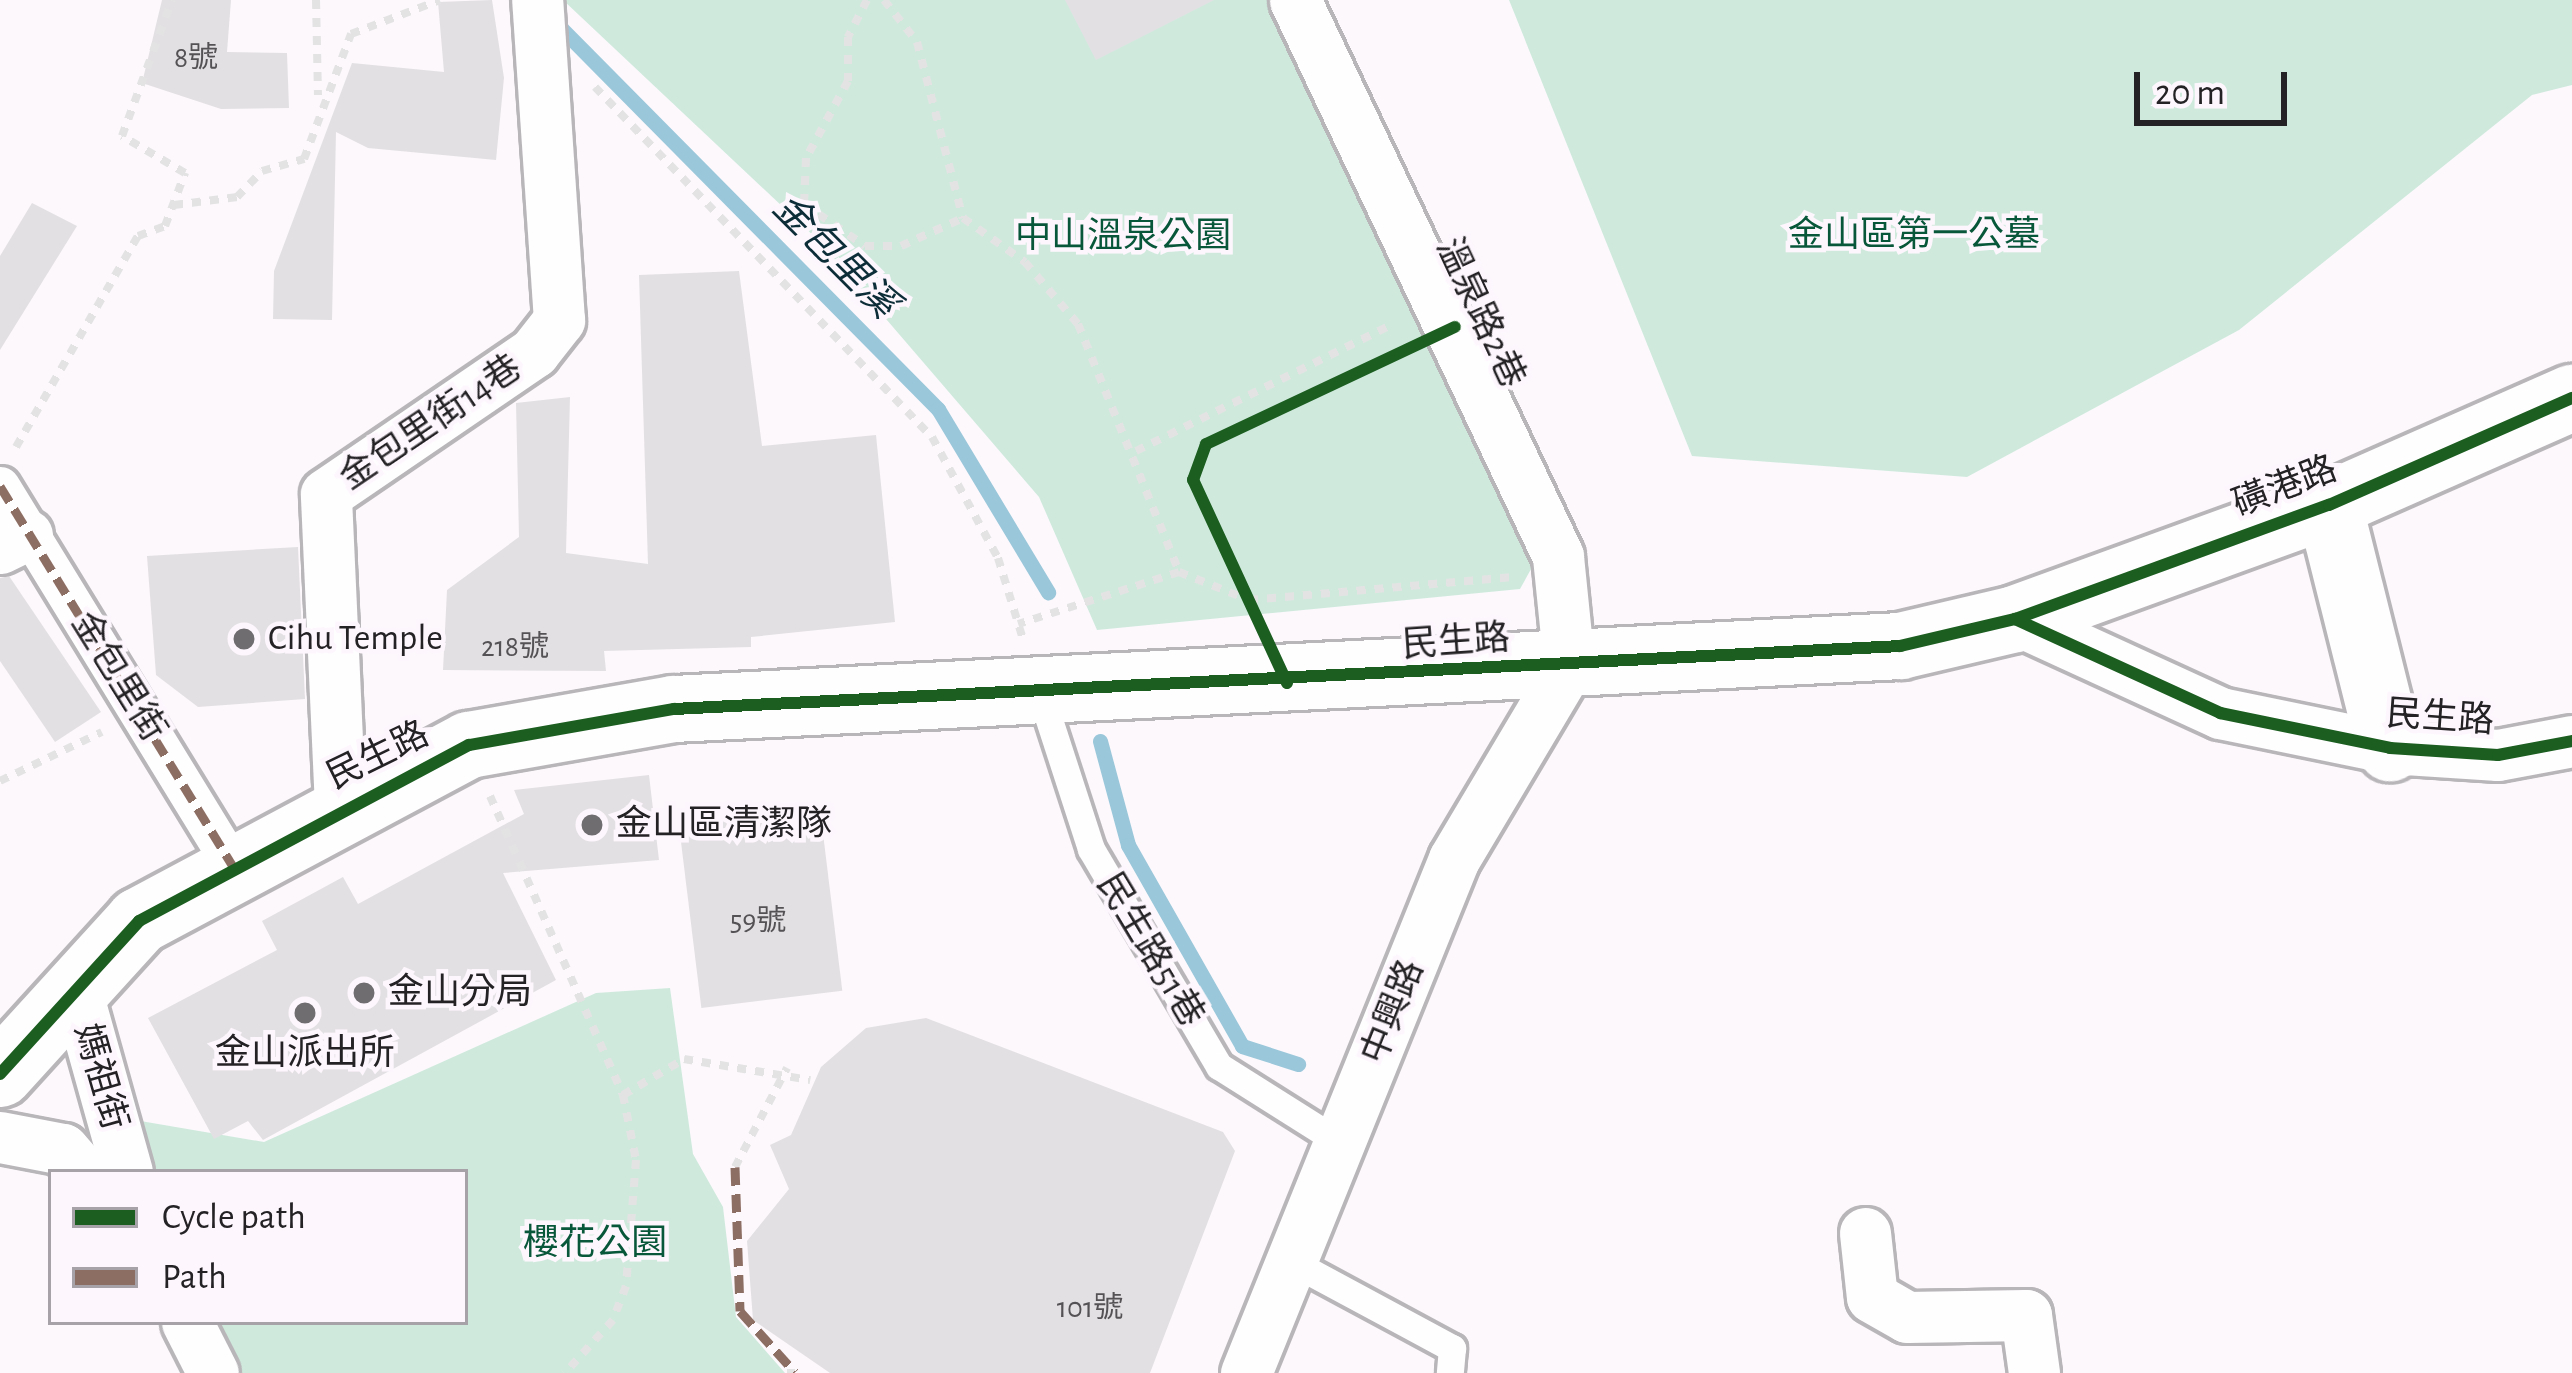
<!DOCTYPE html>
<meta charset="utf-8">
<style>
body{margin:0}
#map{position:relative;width:2572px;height:1373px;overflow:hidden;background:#fcf8fc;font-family:"Alegreya Sans","Noto Sans TC",sans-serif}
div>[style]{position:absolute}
.green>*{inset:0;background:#cfeadd}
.stream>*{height:15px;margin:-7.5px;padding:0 7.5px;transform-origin:7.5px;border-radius:7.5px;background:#9ac7da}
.building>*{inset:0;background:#e3e0e3;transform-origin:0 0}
.path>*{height:8px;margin-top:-4px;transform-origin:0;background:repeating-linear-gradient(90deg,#e3e3e3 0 9px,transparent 0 18px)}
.roads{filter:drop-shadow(3px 0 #b9b6b9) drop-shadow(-3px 0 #b9b6b9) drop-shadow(0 3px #b9b6b9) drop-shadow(0 -3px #b9b6b9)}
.service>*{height:27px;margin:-13.5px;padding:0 13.5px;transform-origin:13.5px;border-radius:13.5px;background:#fffeff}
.pedestrian>*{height:39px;margin:-19.5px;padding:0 19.5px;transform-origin:19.5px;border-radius:19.5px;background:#fffeff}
.minor>*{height:51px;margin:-25.5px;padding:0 25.5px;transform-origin:25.5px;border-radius:25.5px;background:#fffeff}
.tertiary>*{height:66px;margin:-33px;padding:0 33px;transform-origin:33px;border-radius:33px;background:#fffeff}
.quiet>*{height:9px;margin-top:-4.5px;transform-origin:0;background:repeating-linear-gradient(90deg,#8d6e63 0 18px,transparent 0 27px)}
.cycleway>*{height:12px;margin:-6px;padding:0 6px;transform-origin:6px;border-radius:6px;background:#1b5e20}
.dots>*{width:33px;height:33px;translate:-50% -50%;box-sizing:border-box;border:6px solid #fdf7fd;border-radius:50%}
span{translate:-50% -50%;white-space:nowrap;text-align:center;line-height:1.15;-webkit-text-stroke:9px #fdf7fd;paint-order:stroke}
.number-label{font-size:30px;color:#555256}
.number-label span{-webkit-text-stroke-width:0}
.park-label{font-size:36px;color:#08573a}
.street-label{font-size:36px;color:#242225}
.poi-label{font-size:36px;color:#242225}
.left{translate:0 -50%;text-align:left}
.water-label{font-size:39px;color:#0d2e39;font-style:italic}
.legend{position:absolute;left:48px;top:1169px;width:420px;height:156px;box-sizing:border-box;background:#fdf7fd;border:3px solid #a6a2a7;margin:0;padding:15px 21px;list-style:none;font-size:36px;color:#242225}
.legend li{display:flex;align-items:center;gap:24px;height:60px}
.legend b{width:60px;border:3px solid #a6a2a7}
.scale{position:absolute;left:2134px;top:72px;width:153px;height:54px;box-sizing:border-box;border:6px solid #242225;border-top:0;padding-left:15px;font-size:36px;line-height:42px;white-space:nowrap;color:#242225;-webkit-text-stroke:9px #fdf7fd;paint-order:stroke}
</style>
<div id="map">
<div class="green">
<i style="clip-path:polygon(563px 0,1269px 0,1536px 560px,1520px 589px,1097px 630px,1039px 497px,819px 241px)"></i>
<i style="clip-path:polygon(1509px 0,2572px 0,2572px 85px,2532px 95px,2239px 330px,1967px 477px,1692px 456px)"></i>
<i style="clip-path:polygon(670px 988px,693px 1154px,723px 1207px,736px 1317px,785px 1373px,239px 1373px,212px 1322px,465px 1322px,465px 1172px,137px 1172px,123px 1118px,264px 1142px,596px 993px)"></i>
</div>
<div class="stream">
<i style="left:552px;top:19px;width:549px;rotate:45.3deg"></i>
<i style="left:938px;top:409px;width:214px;rotate:59deg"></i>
<i style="left:1100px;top:741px;width:108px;rotate:74.9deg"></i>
<i style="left:1128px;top:845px;width:231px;rotate:60.4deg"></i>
<i style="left:1242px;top:1046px;width:59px;rotate:17.8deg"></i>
</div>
<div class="building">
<i style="clip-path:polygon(162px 0,231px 0,227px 52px,287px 53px,289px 108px,221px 109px,142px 83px)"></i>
<i style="clip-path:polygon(492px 0,504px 78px,496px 160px,368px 148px,336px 132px,332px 320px,273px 319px,274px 271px,352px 63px,444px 72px,438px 2px)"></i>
<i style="clip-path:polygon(1065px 0,1214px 0,1096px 60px)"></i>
<i style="clip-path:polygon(32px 203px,77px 226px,0 350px,0 256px)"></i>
<i style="clip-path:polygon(739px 271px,762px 446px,876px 435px,895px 622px,751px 637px,751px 647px,604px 651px,606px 671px,443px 670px,447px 590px,519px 537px,516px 403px,570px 397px,566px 553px,648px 564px,639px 275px)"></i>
<i style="clip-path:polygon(298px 547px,305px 699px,198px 707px,156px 675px,147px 556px)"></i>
<i style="clip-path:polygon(9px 576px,101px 712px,55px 742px,0 661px,0 578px)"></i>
<i style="clip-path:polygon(649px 775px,659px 860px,503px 873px,556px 980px,263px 1140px,248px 1121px,214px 1139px,148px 1018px,277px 950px,262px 921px,343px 877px,358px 904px,524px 814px,514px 790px)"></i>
<i style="left:820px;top:809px;width:183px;height:142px;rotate:83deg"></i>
<i style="clip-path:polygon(926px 1018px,1223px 1132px,1235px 1151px,1150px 1373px,830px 1373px,753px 1320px,747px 1241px,789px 1189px,770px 1145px,791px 1135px,821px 1067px,866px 1028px)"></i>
</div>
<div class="path">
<i style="left:316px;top:0;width:95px;rotate:88.8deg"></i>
<i style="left:867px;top:0;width:42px;rotate:117.2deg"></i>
<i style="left:848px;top:37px;width:44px;rotate:90deg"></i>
<i style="left:848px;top:81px;width:88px;rotate:118.6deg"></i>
<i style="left:806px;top:158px;width:46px;rotate:92.5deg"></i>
<i style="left:804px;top:204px;width:74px;rotate:34.5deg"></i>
<i style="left:865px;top:246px;width:36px"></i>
<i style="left:901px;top:246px;width:68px;rotate:-24.3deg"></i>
<i style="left:884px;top:0;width:53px;rotate:51.8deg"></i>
<i style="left:917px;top:42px;width:182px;rotate:75.4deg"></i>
<i style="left:963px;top:218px;width:76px;rotate:35.4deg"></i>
<i style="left:1025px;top:262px;width:82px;rotate:49.5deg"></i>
<i style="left:1078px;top:324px;width:268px;rotate:67.8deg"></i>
<i style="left:1179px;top:572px;width:169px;rotate:162.1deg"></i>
<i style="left:595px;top:87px;width:486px;rotate:46.1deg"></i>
<i style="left:932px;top:437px;width:138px;rotate:61.4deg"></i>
<i style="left:998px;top:558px;width:82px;rotate:72.9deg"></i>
<i style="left:174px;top:205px;width:64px;rotate:-7.2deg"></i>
<i style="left:237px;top:197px;width:36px;rotate:-46deg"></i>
<i style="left:262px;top:171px;width:44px;rotate:-15.9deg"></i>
<i style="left:304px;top:159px;width:134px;rotate:-69.4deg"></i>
<i style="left:351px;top:34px;width:95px;rotate:-20.9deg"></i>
<i style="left:16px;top:447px;width:244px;rotate:-60deg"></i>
<i style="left:138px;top:236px;width:29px;rotate:-20deg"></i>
<i style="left:165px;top:226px;width:57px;rotate:-69.3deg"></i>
<i style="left:185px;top:173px;width:73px;rotate:-149.6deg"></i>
<i style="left:122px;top:136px;width:145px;rotate:-69.8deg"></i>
<i style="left:1136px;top:451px;width:287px;rotate:-26.3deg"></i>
<i style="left:1179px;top:572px;width:75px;rotate:21.8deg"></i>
<i style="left:1249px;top:600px;width:265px;rotate:-5deg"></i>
<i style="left:0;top:781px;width:113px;rotate:-25.7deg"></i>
<i style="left:490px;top:796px;width:327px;rotate:66deg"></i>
<i style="left:623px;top:1095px;width:66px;rotate:78.7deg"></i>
<i style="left:636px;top:1160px;width:126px;rotate:94.5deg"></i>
<i style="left:626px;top:1286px;width:36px;rotate:111deg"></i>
<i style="left:613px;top:1320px;width:72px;rotate:132.2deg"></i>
<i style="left:623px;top:1095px;width:71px;rotate:-30.5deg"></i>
<i style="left:684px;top:1059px;width:128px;rotate:9.5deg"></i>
<i style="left:735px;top:1167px;width:112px;rotate:-62.3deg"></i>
<i style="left:787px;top:1373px;width:8px"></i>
</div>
<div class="roads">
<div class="service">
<i style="left:1041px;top:695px;width:162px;rotate:72deg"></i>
<i style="left:1091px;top:849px;width:252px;rotate:59.5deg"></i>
<i style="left:1219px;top:1066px;width:144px;rotate:32.3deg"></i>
<i style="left:1292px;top:1262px;width:182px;rotate:28.3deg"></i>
<i style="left:1452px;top:1348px;width:25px;rotate:95deg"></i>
</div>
<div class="pedestrian">
<i style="left:0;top:486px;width:448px;rotate:58.5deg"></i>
</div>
<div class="minor">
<i style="left:0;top:548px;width:30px;rotate:-26deg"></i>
<i style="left:2015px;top:619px;width:226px;rotate:24.6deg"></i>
<i style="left:2220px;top:713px;width:174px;rotate:11.6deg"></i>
<i style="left:2390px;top:748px;width:108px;rotate:3.7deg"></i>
<i style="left:2498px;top:755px;width:75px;rotate:-10.7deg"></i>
<i style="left:340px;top:806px;width:312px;rotate:-92.6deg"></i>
<i style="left:326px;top:494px;width:252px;rotate:-34.3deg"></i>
<i style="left:534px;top:352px;width:41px;rotate:-52deg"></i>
<i style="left:559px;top:320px;width:321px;rotate:-93.9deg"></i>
<i style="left:74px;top:982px;width:197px;rotate:74.4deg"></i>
<i style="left:0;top:1137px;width:64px;rotate:10.8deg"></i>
<i style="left:63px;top:1149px;width:30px;rotate:49deg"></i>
<i style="left:1865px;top:1233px;width:64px;rotate:83.8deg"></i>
<i style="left:1872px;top:1297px;width:40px;rotate:29.7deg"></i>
<i style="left:1907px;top:1317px;width:119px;rotate:-1deg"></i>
<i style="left:2026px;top:1315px;width:59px;rotate:82.1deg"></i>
<i style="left:187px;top:1322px;width:57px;rotate:63deg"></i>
<i style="left:1246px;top:1373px;width:554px;rotate:-67.97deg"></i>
<i style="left:1454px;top:859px;width:226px;rotate:-59.3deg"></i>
<i style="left:1569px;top:665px;width:110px;rotate:-95.8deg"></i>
<i style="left:1558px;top:556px;width:615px;rotate:-115.32deg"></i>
</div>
<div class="tertiary">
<i style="left:2329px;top:505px;width:251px;rotate:75.9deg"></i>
<i style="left:0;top:1074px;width:207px;rotate:-47.7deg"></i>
<i style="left:139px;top:921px;width:374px;rotate:-28.1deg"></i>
<i style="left:469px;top:745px;width:208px;rotate:-10deg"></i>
<i style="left:674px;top:709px;width:1228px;rotate:-2.94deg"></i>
<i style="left:1900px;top:646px;width:118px;rotate:-13.2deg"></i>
<i style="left:2015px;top:619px;width:334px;rotate:-20deg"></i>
<i style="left:2329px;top:505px;width:266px;rotate:-23.8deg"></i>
</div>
</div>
<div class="quiet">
<i style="left:0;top:486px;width:448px;rotate:58.5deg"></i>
<i style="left:735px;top:1167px;width:144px;rotate:88deg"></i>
<i style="left:740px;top:1311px;width:82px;rotate:48deg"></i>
</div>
<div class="cycleway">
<i style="left:2015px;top:619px;width:226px;rotate:24.6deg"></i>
<i style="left:2220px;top:713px;width:174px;rotate:11.6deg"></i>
<i style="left:2390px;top:748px;width:108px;rotate:3.7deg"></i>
<i style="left:2498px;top:755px;width:75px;rotate:-10.7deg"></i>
<i style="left:1287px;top:683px;width:224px;rotate:-114.8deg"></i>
<i style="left:1193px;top:480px;width:38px;rotate:-70deg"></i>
<i style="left:1206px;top:444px;width:275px;rotate:-25.2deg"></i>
<i style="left:0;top:1074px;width:207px;rotate:-47.7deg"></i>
<i style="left:139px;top:921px;width:374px;rotate:-28.1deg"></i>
<i style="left:469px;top:745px;width:208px;rotate:-10deg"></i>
<i style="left:674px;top:709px;width:1228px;rotate:-2.94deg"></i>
<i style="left:1900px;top:646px;width:118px;rotate:-13.2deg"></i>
<i style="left:2015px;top:619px;width:334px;rotate:-20deg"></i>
<i style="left:2329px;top:505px;width:266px;rotate:-23.8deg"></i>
</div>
<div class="dots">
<i style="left:244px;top:639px;background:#706d70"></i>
<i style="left:592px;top:825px;background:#706d70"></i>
<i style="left:364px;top:993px;background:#706d70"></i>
<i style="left:305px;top:1013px;background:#706d70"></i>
</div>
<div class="number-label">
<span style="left:196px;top:58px">8號</span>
<span style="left:515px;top:647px">218號</span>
<span style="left:758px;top:921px">59號</span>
<span style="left:1090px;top:1308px">101號</span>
</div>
<div class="park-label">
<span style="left:1914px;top:236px">金山區第一公墓</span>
<span style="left:1123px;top:237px">中山溫泉公園</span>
<span style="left:595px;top:1244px">櫻花公園</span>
</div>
<div class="street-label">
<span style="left:1480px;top:313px;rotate:65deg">溫泉路2巷</span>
<span style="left:431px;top:423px;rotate:-34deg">金包里街14巷</span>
<span style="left:2285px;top:487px;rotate:-21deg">磺港路</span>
<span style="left:1456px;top:642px;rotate:-4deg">民生路</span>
<span style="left:118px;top:677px;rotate:58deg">金包里街</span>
<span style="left:2440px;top:718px;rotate:4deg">民生路</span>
<span style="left:378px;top:756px;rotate:-26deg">民生路</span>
<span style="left:1150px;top:950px;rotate:59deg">民生路51巷</span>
<span style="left:1393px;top:1012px;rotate:-68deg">中興路</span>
<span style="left:100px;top:1077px;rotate:74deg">媽祖街</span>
</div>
<div class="poi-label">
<span class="left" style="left:268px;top:639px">Cihu Temple</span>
<span class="left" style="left:616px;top:825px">金山區清潔隊</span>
<span class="left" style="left:388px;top:993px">金山分局</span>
<span style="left:305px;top:1054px">金山派出所</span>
</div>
<div class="water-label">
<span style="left:834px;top:257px;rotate:45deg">金包里溪</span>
</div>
<ul class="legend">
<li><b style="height:15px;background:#1b5e20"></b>Cycle path</li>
<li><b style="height:15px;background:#8d6e63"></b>Path</li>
</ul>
<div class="scale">20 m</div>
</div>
